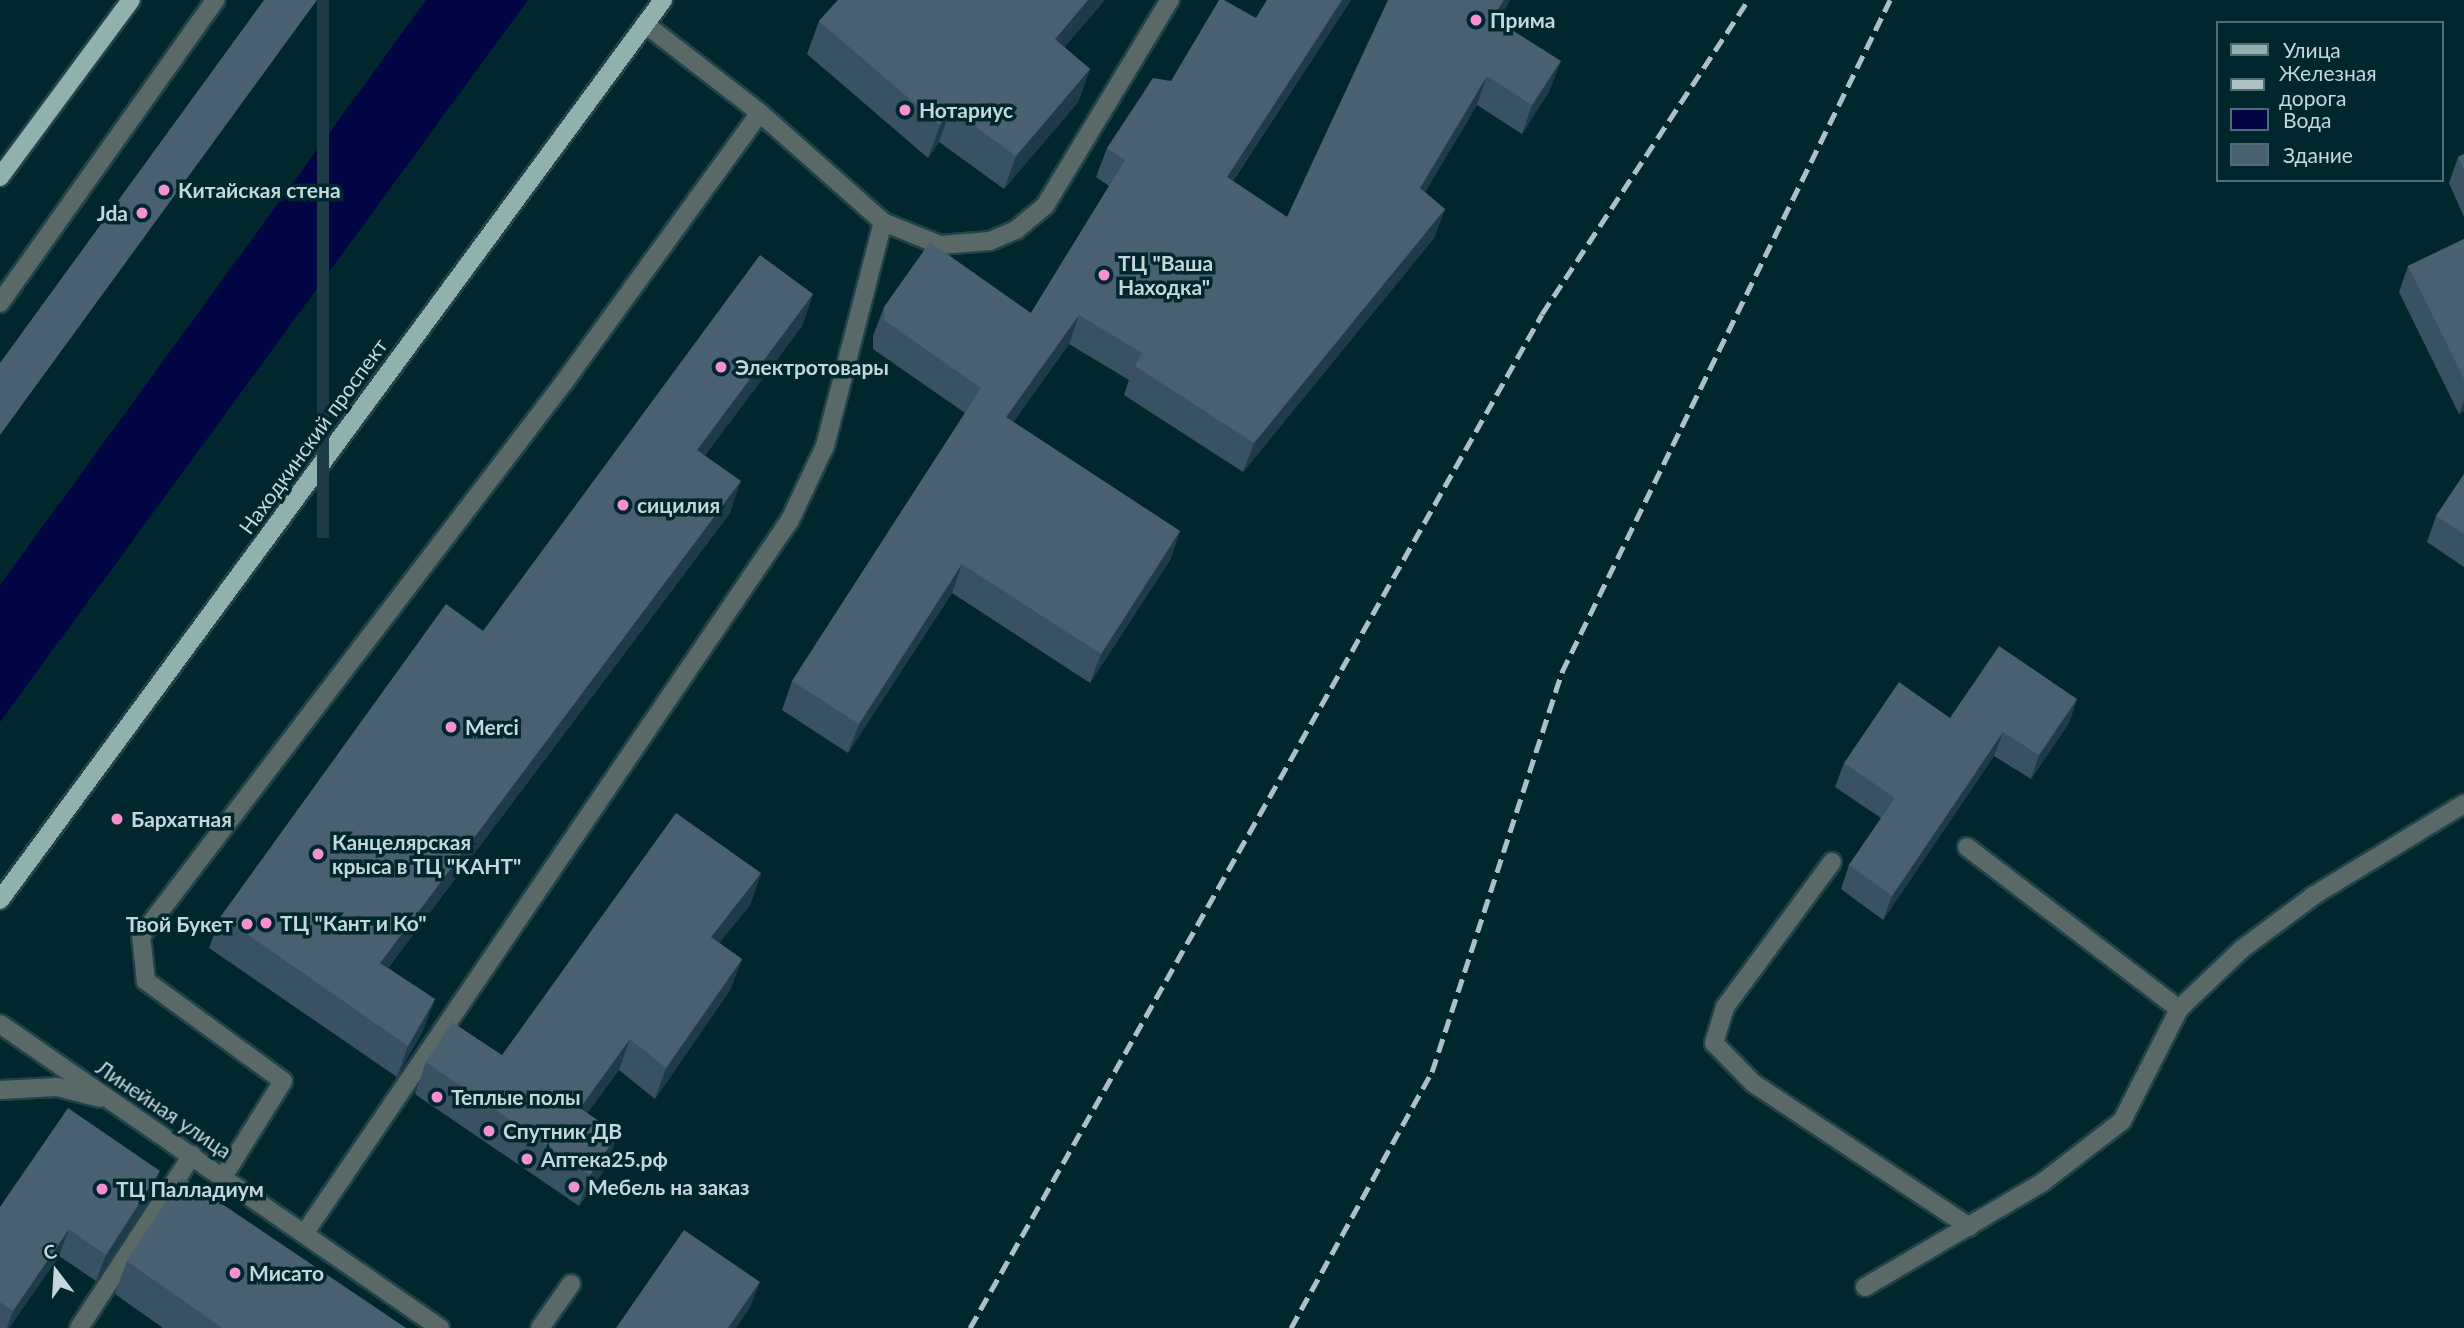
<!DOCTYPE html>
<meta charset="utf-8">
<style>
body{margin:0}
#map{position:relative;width:2464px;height:1328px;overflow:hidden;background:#01272e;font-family:Lato,sans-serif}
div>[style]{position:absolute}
.water>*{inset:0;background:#010543}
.roads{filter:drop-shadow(2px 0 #20434a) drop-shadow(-2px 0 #20434a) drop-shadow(0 2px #20434a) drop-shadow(0 -2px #20434a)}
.minor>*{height:18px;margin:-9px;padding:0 9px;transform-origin:9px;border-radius:9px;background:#596967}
.major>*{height:18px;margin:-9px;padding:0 9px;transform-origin:9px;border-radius:9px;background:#90b1ad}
.rail>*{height:5px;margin-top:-2.5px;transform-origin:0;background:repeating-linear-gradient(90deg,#acc1c6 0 14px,transparent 0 21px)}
.wall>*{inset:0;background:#395263}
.shaded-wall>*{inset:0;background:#1d3b48;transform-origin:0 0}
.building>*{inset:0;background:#486070}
.dots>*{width:19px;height:19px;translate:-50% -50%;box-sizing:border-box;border:4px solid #01272e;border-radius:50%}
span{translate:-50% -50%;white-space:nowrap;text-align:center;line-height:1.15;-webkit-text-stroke:7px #01272e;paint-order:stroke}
.poi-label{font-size:21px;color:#c4d7db;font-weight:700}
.left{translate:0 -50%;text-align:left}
.right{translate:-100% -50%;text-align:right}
.street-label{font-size:21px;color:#c4d7db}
.legend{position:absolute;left:2216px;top:21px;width:228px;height:161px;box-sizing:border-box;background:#01272e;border:2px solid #4f6d73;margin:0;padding:9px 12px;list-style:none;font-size:21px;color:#c4d7db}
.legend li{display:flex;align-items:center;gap:14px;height:35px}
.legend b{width:35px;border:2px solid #4f6d73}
.north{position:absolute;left:21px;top:1237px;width:70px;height:70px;-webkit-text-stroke:5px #01272e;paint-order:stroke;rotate:343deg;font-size:19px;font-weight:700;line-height:28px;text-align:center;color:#c4d7db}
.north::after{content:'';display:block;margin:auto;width:24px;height:32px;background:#c4d7db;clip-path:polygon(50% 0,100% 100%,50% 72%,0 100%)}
</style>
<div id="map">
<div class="water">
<i style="clip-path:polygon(426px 0,528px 0,0 722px,0 585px)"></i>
</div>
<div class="roads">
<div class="minor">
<i style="left:645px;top:24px;width:145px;rotate:37.7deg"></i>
<i style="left:760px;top:113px;width:164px;rotate:41.5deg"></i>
<i style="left:883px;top:222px;width:61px;rotate:22deg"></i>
<i style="left:940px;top:245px;width:50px;rotate:-4.6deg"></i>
<i style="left:990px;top:241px;width:28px;rotate:-23deg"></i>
<i style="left:1016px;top:230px;width:38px;rotate:-40deg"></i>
<i style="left:1045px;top:206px;width:241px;rotate:-58.8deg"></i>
<i style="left:0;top:303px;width:372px;rotate:-54.6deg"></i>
<i style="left:1967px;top:847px;width:267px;rotate:37.4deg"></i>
<i style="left:1832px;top:862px;width:180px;rotate:126.4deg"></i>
<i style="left:1725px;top:1007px;width:38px;rotate:107deg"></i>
<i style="left:1714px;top:1043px;width:56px;rotate:45.7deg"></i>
<i style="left:1753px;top:1083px;width:260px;rotate:33.6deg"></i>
<i style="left:0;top:1024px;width:535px;rotate:34.64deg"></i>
<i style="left:0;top:1090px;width:57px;rotate:-3deg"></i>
<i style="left:57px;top:1087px;width:44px;rotate:14.3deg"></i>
<i style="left:223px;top:1177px;width:113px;rotate:-58deg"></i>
<i style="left:283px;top:1081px;width:170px;rotate:-143.9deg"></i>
<i style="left:146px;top:981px;width:45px;rotate:-96.3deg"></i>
<i style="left:141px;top:936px;width:698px;rotate:-52.62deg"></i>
<i style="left:565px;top:381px;width:331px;rotate:-54deg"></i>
<i style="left:304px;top:1234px;width:864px;rotate:-55.76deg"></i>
<i style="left:790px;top:520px;width:82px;rotate:-64.7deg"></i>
<i style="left:825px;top:446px;width:231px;rotate:-75.5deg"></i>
<i style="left:1865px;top:1287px;width:207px;rotate:-30.5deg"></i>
<i style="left:2043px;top:1182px;width:100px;rotate:-37.7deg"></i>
<i style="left:2122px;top:1121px;width:126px;rotate:-63deg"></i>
<i style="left:2179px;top:1009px;width:87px;rotate:-43.6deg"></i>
<i style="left:2242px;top:949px;width:89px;rotate:-36.7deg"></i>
<i style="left:2313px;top:896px;width:177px;rotate:-31.4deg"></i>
<i style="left:79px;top:1328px;width:207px;rotate:-56.8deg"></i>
<i style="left:540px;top:1328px;width:54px;rotate:-54.8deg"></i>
</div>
<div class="major">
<i style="left:0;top:177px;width:220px;rotate:-53.5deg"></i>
<i style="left:0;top:900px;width:1118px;rotate:-53.62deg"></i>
</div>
</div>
<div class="rail">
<i style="left:970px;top:1328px;width:1164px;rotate:-60.57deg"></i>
<i style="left:1542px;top:314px;width:376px;rotate:-56.7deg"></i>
<i style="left:1291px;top:1328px;width:292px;rotate:-61.2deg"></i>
<i style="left:1432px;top:1072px;width:421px;rotate:-72deg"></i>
<i style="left:1562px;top:672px;width:748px;rotate:-63.98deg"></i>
</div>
<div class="wall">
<i style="clip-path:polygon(838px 0,1105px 0,1064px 47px,1090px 69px,1078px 102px,1004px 189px,939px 142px,928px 158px,807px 54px,819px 21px)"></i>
<i style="clip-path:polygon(1267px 0,1351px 0,1233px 181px,1287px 217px,1510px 0,1498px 21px,1550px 90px,1522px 134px,1477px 105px,1425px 192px,1445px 209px,1434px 238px,1243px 472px,1124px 395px,1129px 380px,1069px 344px,1013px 422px,1180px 531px,1170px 560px,1090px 683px,952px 593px,848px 753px,782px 710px,792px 681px,965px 413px,873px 349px,873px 336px,884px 307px,1031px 313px,1109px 186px,1096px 177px,1107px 148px,1171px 81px,1256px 18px)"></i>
<i style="clip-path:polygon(2464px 154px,2464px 217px,2449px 183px,2458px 157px)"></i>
<i style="clip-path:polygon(2464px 239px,2464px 411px,2459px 414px,2399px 292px,2408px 266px)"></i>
<i style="clip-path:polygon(813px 294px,802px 326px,705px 455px,730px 513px,388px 968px,435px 999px,423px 1030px,397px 1077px,209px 948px,221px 916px,483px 631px)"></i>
<i style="clip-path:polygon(2464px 474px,2464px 567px,2427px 542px,2436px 516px)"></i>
<i style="clip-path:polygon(2077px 699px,2069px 723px,2031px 779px,1994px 756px,1883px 920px,1841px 889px,1849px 865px,1881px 818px,1835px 787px,1844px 763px,1950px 718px)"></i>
<i style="clip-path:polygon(761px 873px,750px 905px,719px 943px,742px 959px,730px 990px,655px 1099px,619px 1070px,587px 1113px,607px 1166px,579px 1206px,415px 1094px,426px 1062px,502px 1055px)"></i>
<i style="clip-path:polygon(151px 1197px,96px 1281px,59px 1256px,9px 1328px,0 1328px,0 1207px)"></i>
<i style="clip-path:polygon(127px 1261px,406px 1328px,163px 1328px,115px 1294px)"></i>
</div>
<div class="shaded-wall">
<i style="left:317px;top:0;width:12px;height:538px"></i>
<i style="clip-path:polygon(1088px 0,1105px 0,1043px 72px,1055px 39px)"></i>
<i style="clip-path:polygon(1342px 0,1351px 0,1216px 206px,1227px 177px)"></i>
<i style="clip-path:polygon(1504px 0,1510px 0,1482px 47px,1493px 18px)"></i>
<i style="clip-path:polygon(1561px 61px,1550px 90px,1522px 134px,1532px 105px)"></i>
<i style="clip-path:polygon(1090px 69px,1078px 102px,1004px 189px,1016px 156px)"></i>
<i style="clip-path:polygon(1487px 76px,1477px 105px,1410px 217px,1420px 188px)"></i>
<i style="clip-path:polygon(951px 109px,939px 142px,928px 158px,940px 125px)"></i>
<i style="clip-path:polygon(1445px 209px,1434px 238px,1243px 472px,1254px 443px)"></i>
<i style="clip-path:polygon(813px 294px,802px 326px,686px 481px,697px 450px)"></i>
<i style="clip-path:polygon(1079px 315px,1069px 344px,995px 446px,1006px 417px)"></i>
<i style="clip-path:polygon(2464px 400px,2464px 411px,2459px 414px)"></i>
<i style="clip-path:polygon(741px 481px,730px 513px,368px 994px,380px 963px)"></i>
<i style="clip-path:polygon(1180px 531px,1170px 560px,1090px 683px,1101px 654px)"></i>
<i style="clip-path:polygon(962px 564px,952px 593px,848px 753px,859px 724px)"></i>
<i style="clip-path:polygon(2077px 699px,2069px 723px,2031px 779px,2039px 755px)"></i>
<i style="clip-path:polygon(2003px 732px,1994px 756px,1883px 920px,1892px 896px)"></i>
<i style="clip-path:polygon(761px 873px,750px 905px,699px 968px,711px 937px)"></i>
<i style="clip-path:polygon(742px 959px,730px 990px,655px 1099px,666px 1068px)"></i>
<i style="clip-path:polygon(435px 999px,423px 1030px,397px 1077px,408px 1046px)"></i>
<i style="clip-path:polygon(630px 1039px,619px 1070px,568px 1140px,580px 1108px)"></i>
<i style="clip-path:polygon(618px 1134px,607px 1166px,579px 1206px,590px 1175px)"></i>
<i style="clip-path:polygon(160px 1171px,151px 1197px,96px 1281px,106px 1255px)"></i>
<i style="clip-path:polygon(69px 1229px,59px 1256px,9px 1328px,7px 1328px,13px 1311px)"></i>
<i style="clip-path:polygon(760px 1282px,750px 1308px,736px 1328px,728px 1328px)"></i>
</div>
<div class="building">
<i style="clip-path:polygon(264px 0,317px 0,0 435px,0 363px)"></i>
<i style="clip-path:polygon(838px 0,1088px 0,1055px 39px,1090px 69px,1016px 156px,951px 109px,940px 125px,819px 21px)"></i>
<i style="clip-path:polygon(1219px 0,1224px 0,1256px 18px,1267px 0,1342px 0,1227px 177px,1287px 217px,1388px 0,1504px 0,1493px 18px,1561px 61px,1532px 105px,1487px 76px,1420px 188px,1445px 209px,1254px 443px,1135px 366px,1142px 353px,1079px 315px,1006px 417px,1180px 531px,1101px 654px,962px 564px,859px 724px,792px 681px,981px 388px,884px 320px,884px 307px,930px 242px,1031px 313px,1125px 160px,1107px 148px,1153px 78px,1171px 81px)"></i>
<i style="clip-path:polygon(2464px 154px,2464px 170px,2458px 157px)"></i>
<i style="clip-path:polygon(2464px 239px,2464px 379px,2408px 266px)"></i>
<i style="clip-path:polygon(760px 255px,813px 294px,697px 450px,741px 481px,380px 963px,435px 999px,408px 1046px,221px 916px,446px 604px,483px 631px)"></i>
<i style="clip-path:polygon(2464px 474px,2464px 534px,2436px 516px)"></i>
<i style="clip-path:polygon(1999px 646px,2077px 699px,2039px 755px,2003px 732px,1892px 896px,1849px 865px,1895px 798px,1844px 763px,1899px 682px,1950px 718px)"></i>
<i style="clip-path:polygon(676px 813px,761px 873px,711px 937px,742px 959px,666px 1068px,630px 1039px,580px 1108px,618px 1134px,590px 1175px,426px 1062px,452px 1022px,502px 1055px)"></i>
<i style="clip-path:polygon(68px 1108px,160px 1171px,106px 1255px,69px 1229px,13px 1311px,0 1302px,0 1207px)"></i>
<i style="clip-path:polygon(182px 1177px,406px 1328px,222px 1328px,127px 1261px)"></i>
<i style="clip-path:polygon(684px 1230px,760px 1282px,728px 1328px,616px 1328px)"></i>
</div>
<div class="dots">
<i style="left:1476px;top:20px;background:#f690d0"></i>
<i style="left:905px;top:110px;background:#f690d0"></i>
<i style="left:164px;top:190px;background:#f690d0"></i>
<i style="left:142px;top:213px;background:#f690d0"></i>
<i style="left:1104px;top:275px;background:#f690d0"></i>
<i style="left:721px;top:367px;background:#f690d0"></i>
<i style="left:623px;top:505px;background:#f690d0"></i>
<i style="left:451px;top:727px;background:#f690d0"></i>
<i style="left:117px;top:819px;background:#f690d0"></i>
<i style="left:318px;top:854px;background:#f690d0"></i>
<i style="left:266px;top:923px;background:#f690d0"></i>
<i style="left:247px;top:924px;background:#f690d0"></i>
<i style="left:437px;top:1097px;background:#f690d0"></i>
<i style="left:489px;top:1131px;background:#f690d0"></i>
<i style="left:527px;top:1159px;background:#f690d0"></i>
<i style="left:574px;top:1187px;background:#f690d0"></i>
<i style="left:102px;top:1189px;background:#f690d0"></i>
<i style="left:235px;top:1273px;background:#f690d0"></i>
</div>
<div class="poi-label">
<span class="left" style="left:1490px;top:20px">Прима</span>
<span class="left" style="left:919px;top:110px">Нотариус</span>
<span class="left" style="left:178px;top:190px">Китайская стена</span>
<span class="right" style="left:128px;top:213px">Jda</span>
<span class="left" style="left:1118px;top:275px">ТЦ "Ваша<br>Находка"</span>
<span class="left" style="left:735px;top:367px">Электротовары</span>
<span class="left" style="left:637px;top:505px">сицилия</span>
<span class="left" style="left:465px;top:727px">Merci</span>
<span class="left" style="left:131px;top:819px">Бархатная</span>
<span class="left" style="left:332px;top:854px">Канцелярская<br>крыса в ТЦ "КАНТ"</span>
<span class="left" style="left:280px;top:923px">ТЦ "Кант и Ко"</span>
<span class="right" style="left:233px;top:924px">Твой Букет</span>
<span class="left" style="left:451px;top:1097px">Теплые полы</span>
<span class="left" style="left:503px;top:1131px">Спутник ДВ</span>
<span class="left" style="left:541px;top:1159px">Аптека25.рф</span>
<span class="left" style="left:588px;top:1187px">Мебель на заказ</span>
<span class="left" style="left:116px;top:1189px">ТЦ Палладиум</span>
<span class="left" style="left:249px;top:1273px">Мисато</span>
</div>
<div class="street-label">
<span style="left:313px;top:436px;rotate:-54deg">Находкинский проспект</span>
<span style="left:164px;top:1109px;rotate:34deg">Линейная улица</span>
</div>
<ul class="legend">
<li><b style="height:9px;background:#90b1ad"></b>Улица</li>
<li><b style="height:9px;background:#acc1c6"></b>Железная дорога</li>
<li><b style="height:19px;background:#010543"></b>Вода</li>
<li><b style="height:19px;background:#486070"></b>Здание</li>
</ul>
<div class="north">С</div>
</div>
